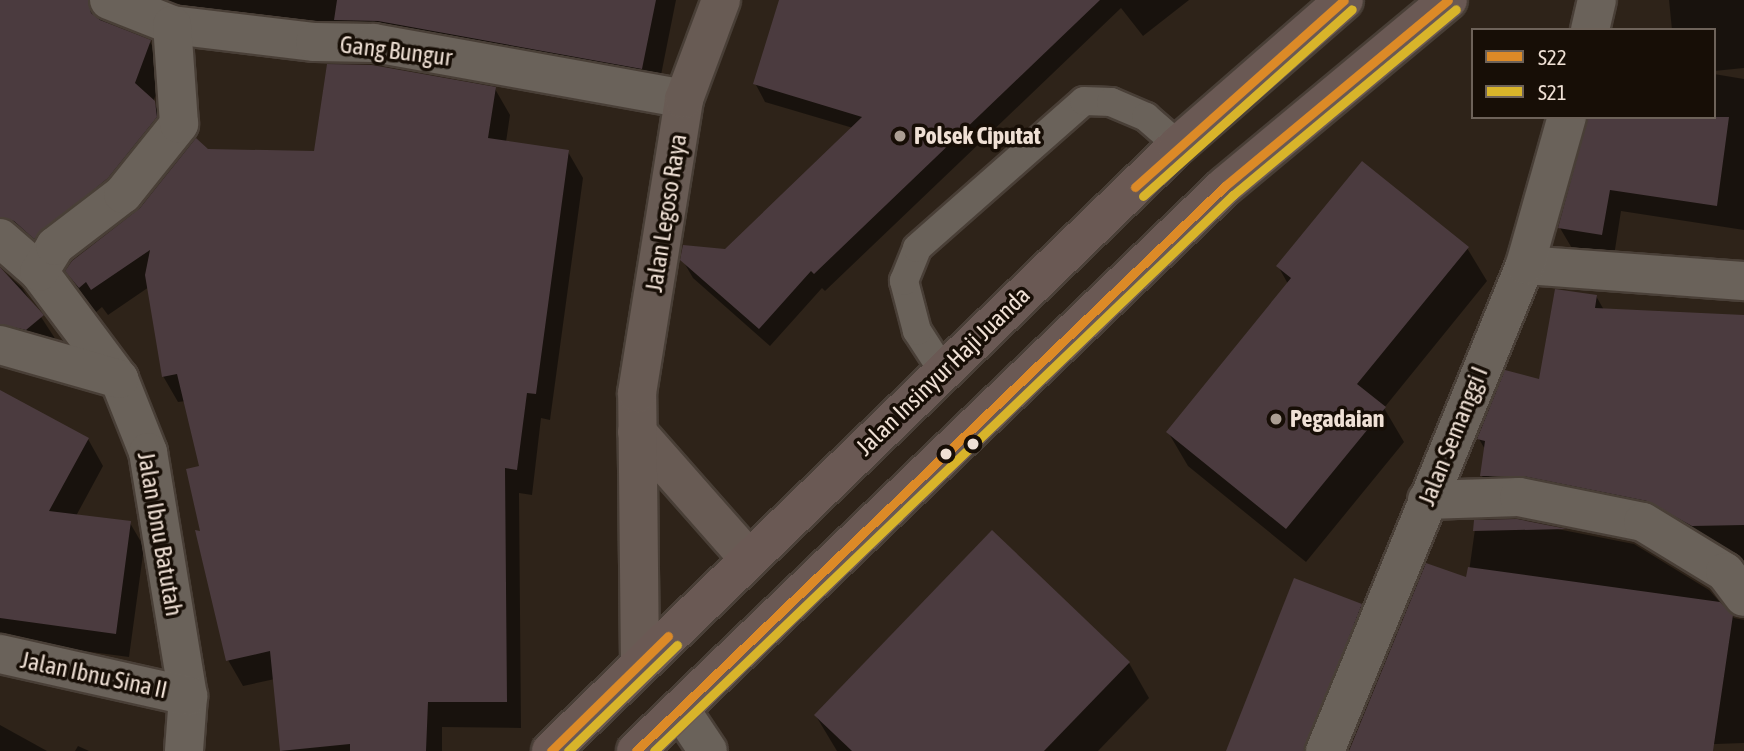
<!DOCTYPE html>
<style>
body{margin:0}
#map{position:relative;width:1744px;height:751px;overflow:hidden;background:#2e2319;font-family:"Asap Condensed",sans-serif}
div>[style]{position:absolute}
.shadow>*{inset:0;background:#0007}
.building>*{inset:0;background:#4b3b3f}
.roads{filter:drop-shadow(2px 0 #493f37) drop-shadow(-2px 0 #493f37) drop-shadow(0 2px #493f37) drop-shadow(0 -2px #493f37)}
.lane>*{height:28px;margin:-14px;padding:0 14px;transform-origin:14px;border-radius:14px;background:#6a625a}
.street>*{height:38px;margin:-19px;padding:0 19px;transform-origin:19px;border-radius:19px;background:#6a625a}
.secondary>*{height:38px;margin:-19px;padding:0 19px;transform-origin:19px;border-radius:19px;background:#685b54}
.highway>*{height:38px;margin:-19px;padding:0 19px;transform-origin:19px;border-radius:19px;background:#6a5954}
.bus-1>*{height:9px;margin:-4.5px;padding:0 4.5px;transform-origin:4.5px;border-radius:4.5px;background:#dc8a27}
.bus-2>*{height:9px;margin:-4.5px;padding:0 4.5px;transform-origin:4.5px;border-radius:4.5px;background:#d8b42a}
.dots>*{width:19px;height:19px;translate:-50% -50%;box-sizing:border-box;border:4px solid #170e06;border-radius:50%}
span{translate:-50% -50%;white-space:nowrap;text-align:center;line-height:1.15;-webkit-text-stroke:7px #170e06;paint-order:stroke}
.street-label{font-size:24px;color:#efe0d5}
.poi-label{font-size:24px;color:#efe0d5;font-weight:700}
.left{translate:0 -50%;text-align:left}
.legend{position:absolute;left:1471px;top:28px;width:245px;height:91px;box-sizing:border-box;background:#170e06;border:2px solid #6d6259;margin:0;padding:9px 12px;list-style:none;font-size:21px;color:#efe0d5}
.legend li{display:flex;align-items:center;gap:14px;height:35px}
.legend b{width:35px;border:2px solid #6d6259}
</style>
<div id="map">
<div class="shadow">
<i style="clip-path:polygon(0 0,676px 0,657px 95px,111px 9px,103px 21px,150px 42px,166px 69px,153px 102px,170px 130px,50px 265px,0 250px)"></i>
<i style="clip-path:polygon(781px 0,1189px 0,1143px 36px,1121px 8px,825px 291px,822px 288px,770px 346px,693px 278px,682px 259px,726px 250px,853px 128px,765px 102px,755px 83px)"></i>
<i style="clip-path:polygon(1669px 0,1744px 0,1744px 68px,1714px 71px,1714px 30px,1672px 30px)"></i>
<i style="clip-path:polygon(1714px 74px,1744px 79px,1744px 230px,1621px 211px,1614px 256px,1573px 250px,1560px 228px,1590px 123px,1714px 117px)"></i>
<i style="clip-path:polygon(495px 89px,510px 115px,506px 142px,568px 152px,583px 178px,550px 420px,541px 418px,532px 495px,519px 493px,521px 728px,442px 727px,442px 751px,282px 751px,275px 679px,243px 686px,228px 660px,203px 533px,202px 467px,186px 401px,178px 402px,163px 376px,149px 287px,108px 315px,102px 307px,95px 313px,67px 271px,207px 151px,316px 153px)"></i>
<i style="clip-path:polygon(1467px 248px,1487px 281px,1384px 408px,1404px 442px,1306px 562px,1188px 466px,1168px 432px,1288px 284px,1278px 266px)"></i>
<i style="clip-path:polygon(0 268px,22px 288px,58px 343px,0 356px)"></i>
<i style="clip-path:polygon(1596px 296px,1604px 310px,1744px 318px,1744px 573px,1668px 525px,1495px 498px,1482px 476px,1486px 451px,1479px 439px,1540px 381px)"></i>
<i style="clip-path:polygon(0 392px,88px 439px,103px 466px,76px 516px,130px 523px,144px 547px,129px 657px,0 640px)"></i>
<i style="clip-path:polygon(1517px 521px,1634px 544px,1709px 590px,1734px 618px,1744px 620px,1744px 743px,1522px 751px,1351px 751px,1468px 579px,1476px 522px)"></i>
<i style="clip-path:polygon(1361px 605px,1374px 627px,1323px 751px,1228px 751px)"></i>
<i style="clip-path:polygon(1129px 663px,1149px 698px,1098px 751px,837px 751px,816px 716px)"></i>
<i style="clip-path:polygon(0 725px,47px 751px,0 751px)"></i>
<i style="clip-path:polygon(78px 746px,89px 751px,75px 751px)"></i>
</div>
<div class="building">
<i style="clip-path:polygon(0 0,88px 0,91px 13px,100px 20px,151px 40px,135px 83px,155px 101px,157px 117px,108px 178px,34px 239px,14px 221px,0 217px)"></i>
<i style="clip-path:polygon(337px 0,656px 0,642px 69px,378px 21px,334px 20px)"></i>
<i style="clip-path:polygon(779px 0,1100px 0,814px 274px,811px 271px,759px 329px,680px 260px,683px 245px,725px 249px,862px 117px,753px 84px)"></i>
<i style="clip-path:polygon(327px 64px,372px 65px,496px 87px,488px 138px,569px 150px,536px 394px,527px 393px,517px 470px,505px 468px,507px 702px,428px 702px,426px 751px,350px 751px,350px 744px,280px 751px,270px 651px,226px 661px,195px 530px,200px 531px,186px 469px,199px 466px,177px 374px,162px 377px,145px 275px,150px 250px,91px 290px,86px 282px,79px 288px,65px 271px,72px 261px,140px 208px,196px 138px,208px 149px,314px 151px)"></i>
<i style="clip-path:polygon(1588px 117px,1729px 117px,1717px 206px,1610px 190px,1602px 235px,1558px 228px)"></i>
<i style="clip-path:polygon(1362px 161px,1469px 247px,1357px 384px,1386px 407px,1286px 529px,1166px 432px,1291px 278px,1276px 266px)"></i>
<i style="clip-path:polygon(0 267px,44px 315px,26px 330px,0 324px)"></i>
<i style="clip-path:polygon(1555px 289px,1597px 295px,1595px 308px,1744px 315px,1744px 525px,1692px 526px,1647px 501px,1523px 476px,1480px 476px,1485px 441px,1477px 439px,1505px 370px,1539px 379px)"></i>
<i style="clip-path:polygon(0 390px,89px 438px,49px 511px,131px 521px,116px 634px,0 618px)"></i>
<i style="clip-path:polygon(1517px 519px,1567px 529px,1473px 531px,1474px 520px)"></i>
<i style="clip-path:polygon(992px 530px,1130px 662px,1044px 751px,852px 751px,814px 715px)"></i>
<i style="clip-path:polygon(1426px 563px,1466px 577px,1468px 567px,1720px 602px,1733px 615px,1713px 751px,1349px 751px)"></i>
<i style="clip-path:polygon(1294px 578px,1362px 604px,1304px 751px,1226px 751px)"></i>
</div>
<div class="roads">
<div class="lane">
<i style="left:943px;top:371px;width:48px;rotate:-123deg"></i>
<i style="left:917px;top:331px;width:52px;rotate:-104.6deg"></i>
<i style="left:904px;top:281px;width:35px;rotate:-68deg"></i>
<i style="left:917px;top:248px;width:222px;rotate:-41.4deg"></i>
<i style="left:1084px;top:101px;width:27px;rotate:2deg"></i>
<i style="left:1111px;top:102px;width:38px;rotate:23deg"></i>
<i style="left:1146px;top:117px;width:43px;rotate:41.2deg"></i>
</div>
<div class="street">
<i style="left:109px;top:0;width:68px;rotate:21.6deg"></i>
<i style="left:172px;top:25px;width:144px;rotate:6.8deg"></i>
<i style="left:315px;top:42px;width:59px;rotate:1deg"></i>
<i style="left:374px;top:43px;width:315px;rotate:10.2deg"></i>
<i style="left:1590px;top:30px;width:31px;rotate:-77deg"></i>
<i style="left:0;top:238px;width:52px;rotate:41.1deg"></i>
<i style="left:39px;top:272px;width:134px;rotate:53.2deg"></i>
<i style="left:119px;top:379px;width:79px;rotate:68.3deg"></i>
<i style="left:148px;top:452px;width:247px;rotate:80.7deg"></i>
<i style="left:188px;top:696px;width:55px;rotate:94.2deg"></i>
<i style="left:1525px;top:265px;width:220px;rotate:4.2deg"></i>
<i style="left:39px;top:272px;width:31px;rotate:-58deg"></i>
<i style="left:55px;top:246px;width:86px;rotate:-37.4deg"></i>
<i style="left:123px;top:194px;width:90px;rotate:-51.3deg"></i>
<i style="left:179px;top:124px;width:99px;rotate:-94deg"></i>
<i style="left:0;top:345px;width:124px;rotate:15.9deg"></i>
<i style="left:1427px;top:500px;width:92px;rotate:-1.9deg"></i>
<i style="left:1519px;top:497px;width:126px;rotate:11.4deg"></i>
<i style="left:1643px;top:522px;width:96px;rotate:31.4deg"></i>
<i style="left:1725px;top:572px;width:31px;rotate:53deg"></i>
<i style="left:0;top:654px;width:193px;rotate:12.6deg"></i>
<i style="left:680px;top:709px;width:50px;rotate:56.3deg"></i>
<i style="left:1325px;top:751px;width:526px;rotate:-67.63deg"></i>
<i style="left:1525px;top:265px;width:154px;rotate:-74.2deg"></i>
</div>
<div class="secondary">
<i style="left:637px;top:432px;width:168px;rotate:48.6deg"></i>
<i style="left:640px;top:663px;width:270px;rotate:-90.6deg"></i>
<i style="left:637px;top:393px;width:298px;rotate:-80.9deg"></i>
<i style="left:684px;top:99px;width:106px;rotate:-69.5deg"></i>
</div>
<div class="highway">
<i style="left:551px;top:751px;width:872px;rotate:-44.02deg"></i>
<i style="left:1178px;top:145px;width:220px;rotate:-41.1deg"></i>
<i style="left:636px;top:751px;width:816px;rotate:-43.81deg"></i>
<i style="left:1225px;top:186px;width:290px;rotate:-39.8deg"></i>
</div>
</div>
<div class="bus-1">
<i style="left:1135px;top:187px;width:280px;rotate:-41.8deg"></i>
<i style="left:551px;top:751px;width:164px;rotate:-44.5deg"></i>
<i style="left:636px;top:751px;width:816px;rotate:-43.81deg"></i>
<i style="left:1225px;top:186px;width:290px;rotate:-39.8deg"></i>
</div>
<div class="bus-2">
<i style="left:1143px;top:196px;width:280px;rotate:-41.8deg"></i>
<i style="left:568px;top:751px;width:152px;rotate:-44.2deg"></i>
<i style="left:654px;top:751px;width:803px;rotate:-43.84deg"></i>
<i style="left:1233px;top:195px;width:290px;rotate:-39.8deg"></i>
</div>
<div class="dots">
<i style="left:900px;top:136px;background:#ab9e93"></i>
<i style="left:1276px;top:419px;background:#ab9e93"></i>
<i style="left:973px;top:444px;background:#efe0d5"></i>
<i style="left:946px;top:454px;background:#efe0d5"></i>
</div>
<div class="street-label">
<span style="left:396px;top:51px;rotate:7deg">Gang Bungur</span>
<span style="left:666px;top:213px;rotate:-81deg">Jalan Legoso Raya</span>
<span style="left:943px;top:371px;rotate:-44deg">Jalan Insinyur Haji Juanda</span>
<span style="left:1453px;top:436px;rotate:-68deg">Jalan Semanggi I</span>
<span style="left:160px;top:534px;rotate:80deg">Jalan Ibnu Batutah</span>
<span style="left:94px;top:675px;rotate:12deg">Jalan Ibnu Sina II</span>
</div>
<div class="poi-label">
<span class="left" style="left:914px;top:136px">Polsek Ciputat</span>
<span class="left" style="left:1290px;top:419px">Pegadaian</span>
</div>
<ul class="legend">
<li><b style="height:9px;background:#dc8a27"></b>S22</li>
<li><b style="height:9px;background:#d8b42a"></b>S21</li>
</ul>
</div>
